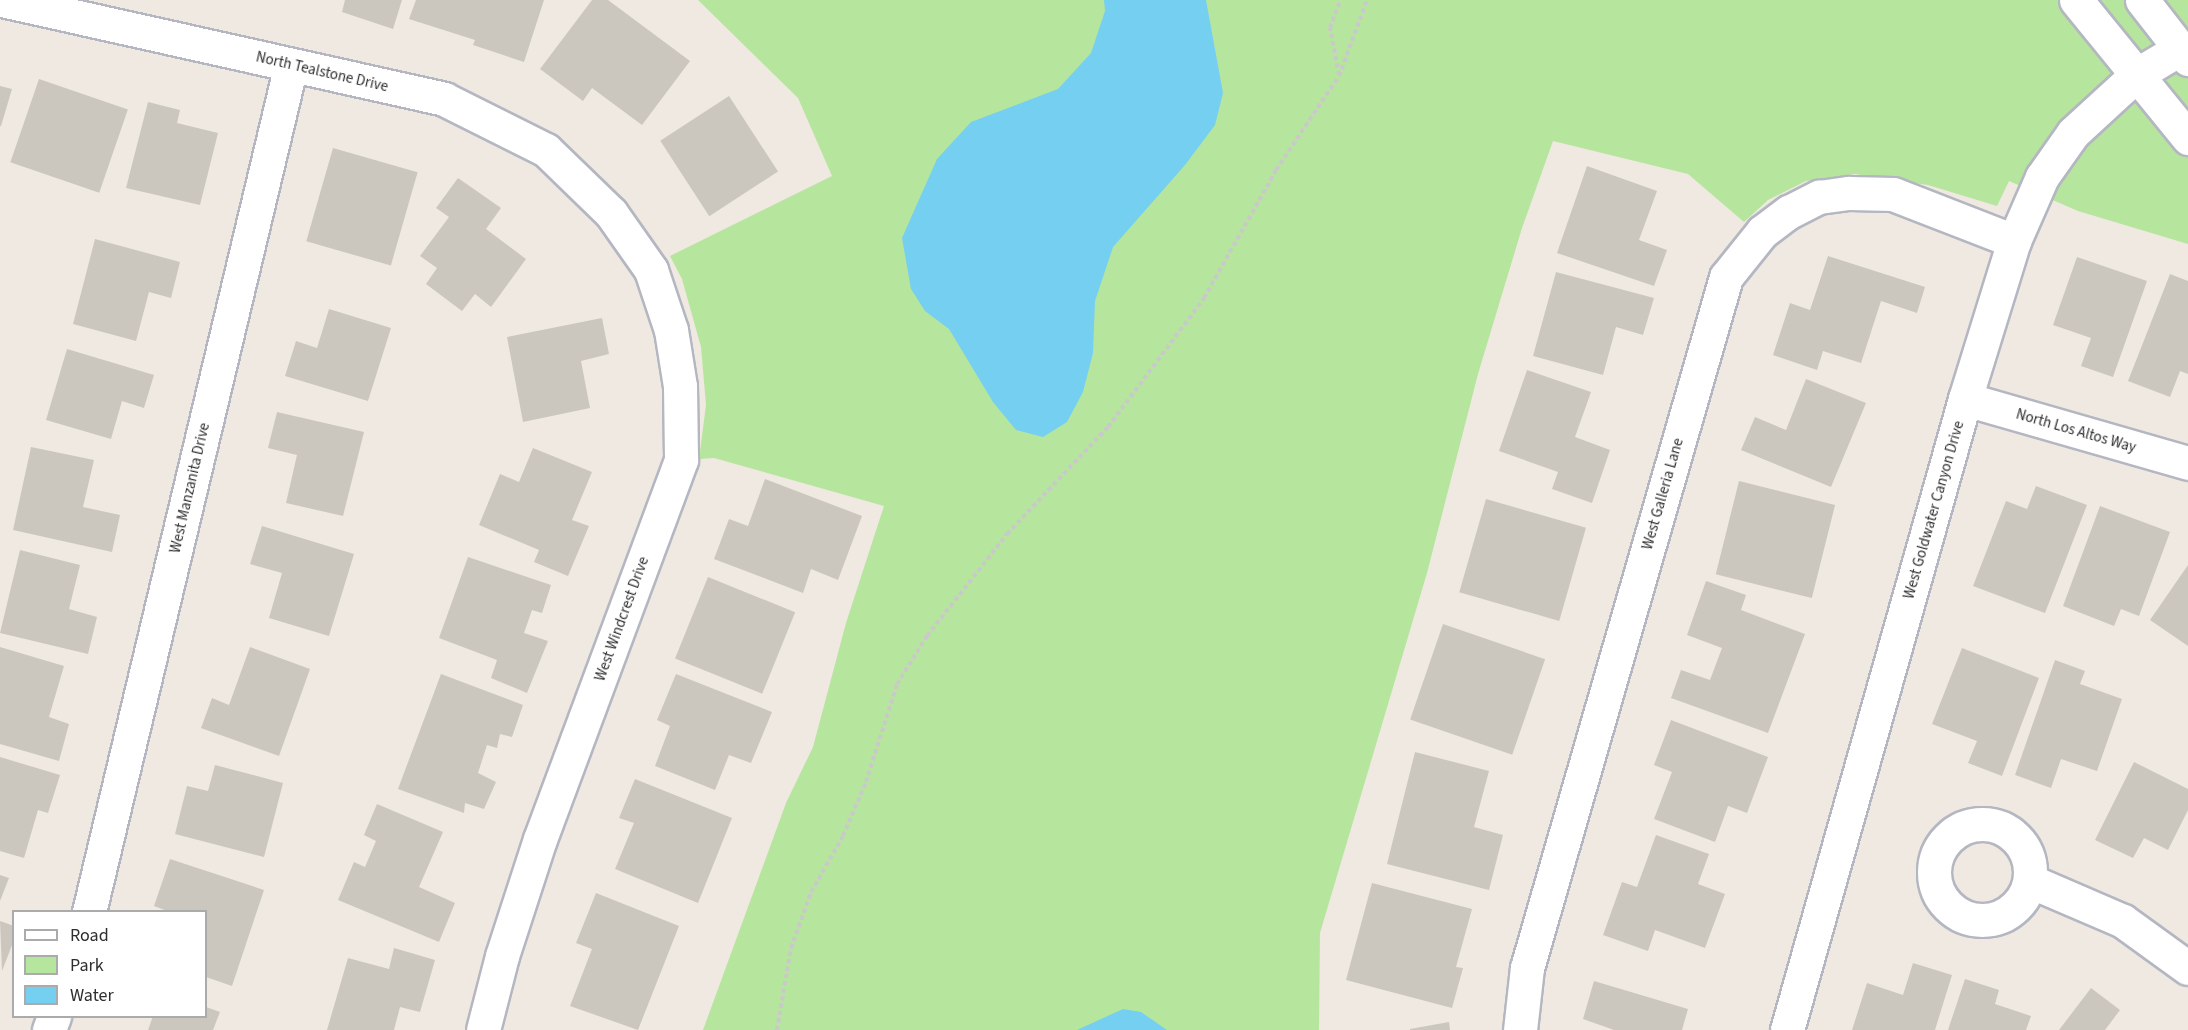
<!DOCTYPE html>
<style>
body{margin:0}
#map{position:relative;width:2188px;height:1030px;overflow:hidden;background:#efe9e1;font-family:"Source Sans 3",sans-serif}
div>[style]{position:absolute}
.green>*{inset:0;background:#b6e59e}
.water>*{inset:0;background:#75cff0}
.building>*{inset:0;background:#cbc7bf;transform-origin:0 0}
.path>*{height:4px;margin-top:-2px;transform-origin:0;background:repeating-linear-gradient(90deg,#c9c9c9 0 4.5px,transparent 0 7.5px)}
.roads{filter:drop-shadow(2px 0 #b4b7c1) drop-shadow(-2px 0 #b4b7c1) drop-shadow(0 2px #b4b7c1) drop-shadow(0 -2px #b4b7c1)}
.minor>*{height:33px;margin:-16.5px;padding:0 16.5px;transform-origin:16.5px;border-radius:16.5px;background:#fff}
.minor>.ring{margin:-16.5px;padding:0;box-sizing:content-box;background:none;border:33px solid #fff;border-radius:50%}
.tertiary>*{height:33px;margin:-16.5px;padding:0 16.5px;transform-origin:16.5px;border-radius:16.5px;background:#fff}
span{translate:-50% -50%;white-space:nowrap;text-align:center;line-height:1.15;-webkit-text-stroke:5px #fff;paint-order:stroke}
.street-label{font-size:15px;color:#2e2e2e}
.legend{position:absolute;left:12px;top:910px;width:195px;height:108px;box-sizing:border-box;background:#fff;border:2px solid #ababab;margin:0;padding:8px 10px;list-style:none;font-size:18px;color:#2e2e2e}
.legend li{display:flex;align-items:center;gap:12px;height:30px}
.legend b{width:30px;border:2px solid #ababab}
</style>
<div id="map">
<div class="green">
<i style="clip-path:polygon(698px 0,2188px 0,2188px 244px,2078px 211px,2009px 181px,1997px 206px,1928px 185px,1855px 174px,1806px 181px,1768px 200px,1744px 222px,1688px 174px,1553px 141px,1522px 228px,1478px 374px,1427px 573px,1320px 933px,1319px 1030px,703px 1030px,786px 803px,813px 747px,846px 623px,884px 506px,714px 458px,699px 459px,706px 405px,701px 347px,682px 279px,670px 256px,832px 176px,798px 98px)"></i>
</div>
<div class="water">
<i style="clip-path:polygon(1104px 0,1206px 0,1223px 93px,1215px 125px,1185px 165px,1113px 247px,1095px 301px,1093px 353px,1083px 392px,1067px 422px,1043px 437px,1016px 430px,993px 402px,949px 329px,925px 311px,911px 289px,902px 238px,937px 159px,971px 122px,1058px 89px,1091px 53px,1105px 11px)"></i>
<i style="clip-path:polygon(1123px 1009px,1141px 1012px,1167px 1030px,1077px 1030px)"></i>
</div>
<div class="building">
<i style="clip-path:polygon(345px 0,402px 0,393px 29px,342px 12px)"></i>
<i style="clip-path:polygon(416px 0,544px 0,524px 62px,473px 45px,475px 40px,409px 19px)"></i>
<i style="clip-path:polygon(592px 0,608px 0,690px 61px,642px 125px,592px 88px,583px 101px,540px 69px)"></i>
<i style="left:39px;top:79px;width:94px;height:88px;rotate:19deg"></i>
<i style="clip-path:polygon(0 86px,12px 89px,1px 126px,0 126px)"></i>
<i style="left:729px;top:96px;width:90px;height:82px;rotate:57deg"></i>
<i style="clip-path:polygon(148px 102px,180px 110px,177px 123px,218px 133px,200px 205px,126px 188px)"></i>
<i style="left:333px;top:148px;width:88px;height:97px;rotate:16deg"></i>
<i style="clip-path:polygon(1587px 166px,1657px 191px,1639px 240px,1667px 250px,1654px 286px,1557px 253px)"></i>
<i style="clip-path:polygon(458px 178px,501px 208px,486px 229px,526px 259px,491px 307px,475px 294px,462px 311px,426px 284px,437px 268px,420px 256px,449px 217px,436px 208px)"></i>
<i style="clip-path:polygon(95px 239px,180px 262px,171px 298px,149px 292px,136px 341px,73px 324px)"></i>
<i style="clip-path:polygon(1828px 256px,1925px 287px,1917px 313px,1881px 301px,1861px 363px,1823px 351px,1817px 370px,1773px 355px,1790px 303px,1810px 310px)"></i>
<i style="clip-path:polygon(2077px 257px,2147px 281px,2113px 377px,2081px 366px,2091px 338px,2053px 325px)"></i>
<i style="clip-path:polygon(1556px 272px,1654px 298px,1643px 335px,1616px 327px,1603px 375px,1533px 356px)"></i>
<i style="clip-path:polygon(2170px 274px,2188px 281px,2188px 374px,2180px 371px,2170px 397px,2128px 381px)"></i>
<i style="clip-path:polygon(329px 309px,391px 328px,368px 401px,285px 376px,296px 341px,317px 348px)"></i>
<i style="clip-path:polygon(602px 318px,609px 354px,581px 361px,590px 408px,523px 422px,507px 337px)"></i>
<i style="clip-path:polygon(67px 349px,154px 375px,144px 408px,122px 401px,111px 439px,46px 420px)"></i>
<i style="clip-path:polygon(1527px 370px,1591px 392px,1575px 437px,1610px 450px,1592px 503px,1552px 489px,1558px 472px,1499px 451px)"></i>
<i style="clip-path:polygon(1806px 379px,1866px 403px,1831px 487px,1741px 450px,1755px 417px,1786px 430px)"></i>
<i style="clip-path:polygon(277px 412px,364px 432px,343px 516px,286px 503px,297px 455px,268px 448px)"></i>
<i style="clip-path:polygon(31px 447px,94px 460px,83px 507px,120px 515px,112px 552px,13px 530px)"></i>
<i style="clip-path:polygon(533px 448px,592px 472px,572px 520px,589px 526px,568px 576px,534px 562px,539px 550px,479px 525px,500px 474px,519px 482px)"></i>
<i style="clip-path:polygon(765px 479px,862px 516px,838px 580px,811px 569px,803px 593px,714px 559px,729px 519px,748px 526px)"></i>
<i style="left:1739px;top:481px;width:99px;height:96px;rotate:14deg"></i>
<i style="clip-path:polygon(2036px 486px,2087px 505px,2045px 613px,1973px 586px,2006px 501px,2027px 509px)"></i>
<i style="left:1486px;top:499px;width:104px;height:97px;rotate:16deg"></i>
<i style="clip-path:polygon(2100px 506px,2170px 532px,2139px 616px,2121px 609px,2114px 626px,2063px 606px)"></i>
<i style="clip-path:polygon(262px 526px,354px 554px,329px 636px,269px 618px,282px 573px,250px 564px)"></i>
<i style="clip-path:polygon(20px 550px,80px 565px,69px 609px,97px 617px,88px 654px,0 633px)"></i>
<i style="clip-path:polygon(468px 557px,551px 585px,542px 613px,532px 610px,524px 633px,548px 641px,527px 693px,491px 678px,497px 660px,439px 638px)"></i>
<i style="clip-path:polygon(2188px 565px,2188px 646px,2150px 620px)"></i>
<i style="left:708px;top:577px;width:94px;height:88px;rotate:22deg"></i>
<i style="clip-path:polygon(1706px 581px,1746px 595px,1741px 610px,1805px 634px,1768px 733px,1671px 698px,1681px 670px,1710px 680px,1722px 648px,1687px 635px)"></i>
<i style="left:1443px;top:624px;width:108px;height:101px;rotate:19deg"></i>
<i style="clip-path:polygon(0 647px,64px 666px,49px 717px,69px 724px,59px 761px,0 744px)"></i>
<i style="clip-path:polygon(250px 647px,310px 669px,279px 756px,201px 728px,212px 698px,229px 705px)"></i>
<i style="clip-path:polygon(1962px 648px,2039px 678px,2002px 776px,1968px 763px,1977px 741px,1932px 724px)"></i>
<i style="clip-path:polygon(2055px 660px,2085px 671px,2080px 684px,2122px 699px,2097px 771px,2061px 759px,2051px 788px,2015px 775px)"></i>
<i style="clip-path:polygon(441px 674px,523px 705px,512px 737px,500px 734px,497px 748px,487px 745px,478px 773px,496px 782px,484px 809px,465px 803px,464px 813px,398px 789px)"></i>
<i style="clip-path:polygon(676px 674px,772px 712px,751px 763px,729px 755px,715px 790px,655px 766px,670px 726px,657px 720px)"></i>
<i style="clip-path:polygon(1671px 720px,1768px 757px,1747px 813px,1728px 806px,1715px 842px,1654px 819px,1672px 772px,1654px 765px)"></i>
<i style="clip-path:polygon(1415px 752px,1489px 771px,1474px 827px,1503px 835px,1489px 890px,1387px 864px)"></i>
<i style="clip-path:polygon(0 757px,60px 775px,48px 813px,38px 810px,24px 858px,0 851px)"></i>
<i style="clip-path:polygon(2134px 762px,2188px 789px,2188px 810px,2168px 850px,2144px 838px,2133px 858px,2095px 840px)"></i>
<i style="clip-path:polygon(215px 765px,283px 783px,264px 857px,175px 834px,187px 786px,208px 791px)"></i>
<i style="clip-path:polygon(635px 779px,732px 818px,698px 903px,615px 869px,634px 823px,619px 818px)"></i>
<i style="clip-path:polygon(377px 804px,443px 832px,419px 887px,455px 903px,439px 942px,338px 900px,354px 862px,365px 867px,376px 841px,364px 835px)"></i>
<i style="clip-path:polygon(1656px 835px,1709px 854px,1698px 884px,1725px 894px,1705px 948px,1655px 930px,1648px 951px,1603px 935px,1622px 882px,1637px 887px)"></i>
<i style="clip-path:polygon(170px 859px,264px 890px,232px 986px,206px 977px,206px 912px,170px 912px,154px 906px)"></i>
<i style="clip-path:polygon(0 875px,9px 878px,0 901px)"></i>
<i style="clip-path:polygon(1372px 883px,1472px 909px,1456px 967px,1463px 968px,1452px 1008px,1346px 980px)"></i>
<i style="clip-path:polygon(596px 893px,679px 926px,638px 1030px,570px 1006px,592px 949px,576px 943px)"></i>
<i style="clip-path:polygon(0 921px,14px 926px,14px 940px,2px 971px)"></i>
<i style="clip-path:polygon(394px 948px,435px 960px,420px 1012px,400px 1007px,394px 1030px,327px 1030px,348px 958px,389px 969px)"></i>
<i style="clip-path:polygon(1913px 963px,1952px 975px,1935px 1030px,1852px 1030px,1867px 983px,1903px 995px)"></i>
<i style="clip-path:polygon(1965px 979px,1999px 990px,1995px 1004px,2031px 1016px,2026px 1030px,1948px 1030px)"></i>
<i style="clip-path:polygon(1594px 981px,1688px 1009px,1682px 1030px,1614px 1030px,1583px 1019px)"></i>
<i style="clip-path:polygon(2091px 988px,2120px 1010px,2105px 1030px,2059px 1030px)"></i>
<i style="clip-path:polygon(206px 1007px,220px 1012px,213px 1030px,148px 1030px,153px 1016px,206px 1016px)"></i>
<i style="clip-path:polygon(1449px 1022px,1450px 1030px,1410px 1030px,1410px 1029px)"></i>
</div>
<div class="path">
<i style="left:1339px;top:75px;width:48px;rotate:-100.8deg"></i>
<i style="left:1330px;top:28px;width:30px;rotate:-70deg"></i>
<i style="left:777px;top:1030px;width:83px;rotate:-80.3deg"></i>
<i style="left:791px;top:948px;width:59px;rotate:-70.3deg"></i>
<i style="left:811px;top:892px;width:64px;rotate:-60.3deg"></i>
<i style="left:843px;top:836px;width:59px;rotate:-66.9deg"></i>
<i style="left:866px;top:782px;width:103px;rotate:-72.4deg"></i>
<i style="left:897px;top:684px;width:57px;rotate:-58deg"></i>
<i style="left:927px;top:636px;width:130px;rotate:-51.9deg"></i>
<i style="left:1007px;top:534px;width:147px;rotate:-46.7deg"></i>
<i style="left:1108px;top:427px;width:161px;rotate:-53.3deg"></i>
<i style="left:1204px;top:298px;width:147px;rotate:-60.6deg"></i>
<i style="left:1276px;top:170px;width:113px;rotate:-56.2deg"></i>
<i style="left:1339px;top:76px;width:81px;rotate:-69.8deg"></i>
</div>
<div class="roads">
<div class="minor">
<i style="left:2px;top:0;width:453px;rotate:12.6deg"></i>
<i style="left:444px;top:99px;width:114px;rotate:26.6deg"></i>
<i style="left:546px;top:150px;width:91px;rotate:44.1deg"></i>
<i style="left:611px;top:213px;width:70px;rotate:54.9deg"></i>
<i style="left:651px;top:270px;width:63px;rotate:71.6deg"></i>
<i style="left:671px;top:330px;width:57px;rotate:80.9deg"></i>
<i style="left:680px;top:386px;width:74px;rotate:89.2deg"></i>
<i style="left:681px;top:460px;width:404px;rotate:110.4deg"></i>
<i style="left:540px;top:839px;width:123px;rotate:108deg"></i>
<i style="left:502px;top:956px;width:76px;rotate:104.4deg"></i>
<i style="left:1965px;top:399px;width:232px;rotate:16deg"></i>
<i class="ring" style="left:1934px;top:824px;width:63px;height:63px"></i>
<i style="left:2030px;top:881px;width:101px;rotate:23.3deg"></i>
<i style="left:2123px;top:921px;width:80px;rotate:35.9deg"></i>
<i style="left:89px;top:912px;width:871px;rotate:-76.59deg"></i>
<i style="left:49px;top:1030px;width:15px;rotate:-70deg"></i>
<i style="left:1520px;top:1030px;width:62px;rotate:-83.6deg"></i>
<i style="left:1527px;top:968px;width:719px;rotate:-73.93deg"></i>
<i style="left:1726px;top:277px;width:58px;rotate:-51.3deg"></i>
<i style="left:1762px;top:232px;width:34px;rotate:-37deg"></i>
<i style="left:1789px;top:212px;width:34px;rotate:-27deg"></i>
<i style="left:1819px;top:197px;width:30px;rotate:-8deg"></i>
<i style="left:1849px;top:193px;width:44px;rotate:1.3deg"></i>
<i style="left:1893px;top:194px;width:130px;rotate:21.2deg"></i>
<i style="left:1787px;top:1030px;width:656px;rotate:-74.25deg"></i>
<i style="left:1965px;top:399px;width:165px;rotate:-72.8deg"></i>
<i style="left:2014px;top:241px;width:70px;rotate:-66.4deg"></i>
<i style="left:2042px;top:177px;width:54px;rotate:-54.8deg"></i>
<i style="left:2073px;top:133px;width:86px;rotate:-42.6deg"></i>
<i style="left:2136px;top:75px;width:49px;rotate:-30.8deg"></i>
</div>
<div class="tertiary">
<i style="left:2076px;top:0;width:178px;rotate:50.9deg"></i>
<i style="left:2142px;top:0;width:75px;rotate:52.1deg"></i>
</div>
</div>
<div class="street-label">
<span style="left:322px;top:72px;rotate:13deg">North Tealstone Drive</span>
<span style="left:2076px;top:431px;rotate:16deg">North Los Altos Way</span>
<span style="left:190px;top:488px;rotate:-77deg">West Manzanita Drive</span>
<span style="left:1663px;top:494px;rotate:-74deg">West Galleria Lane</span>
<span style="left:1934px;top:510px;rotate:-74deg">West Goldwater Canyon Drive</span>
<span style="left:622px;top:619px;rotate:-70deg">West Windcrest Drive</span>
</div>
<ul class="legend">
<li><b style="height:8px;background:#fff"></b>Road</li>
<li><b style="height:16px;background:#b6e59e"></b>Park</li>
<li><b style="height:16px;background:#75cff0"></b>Water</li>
</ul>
</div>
